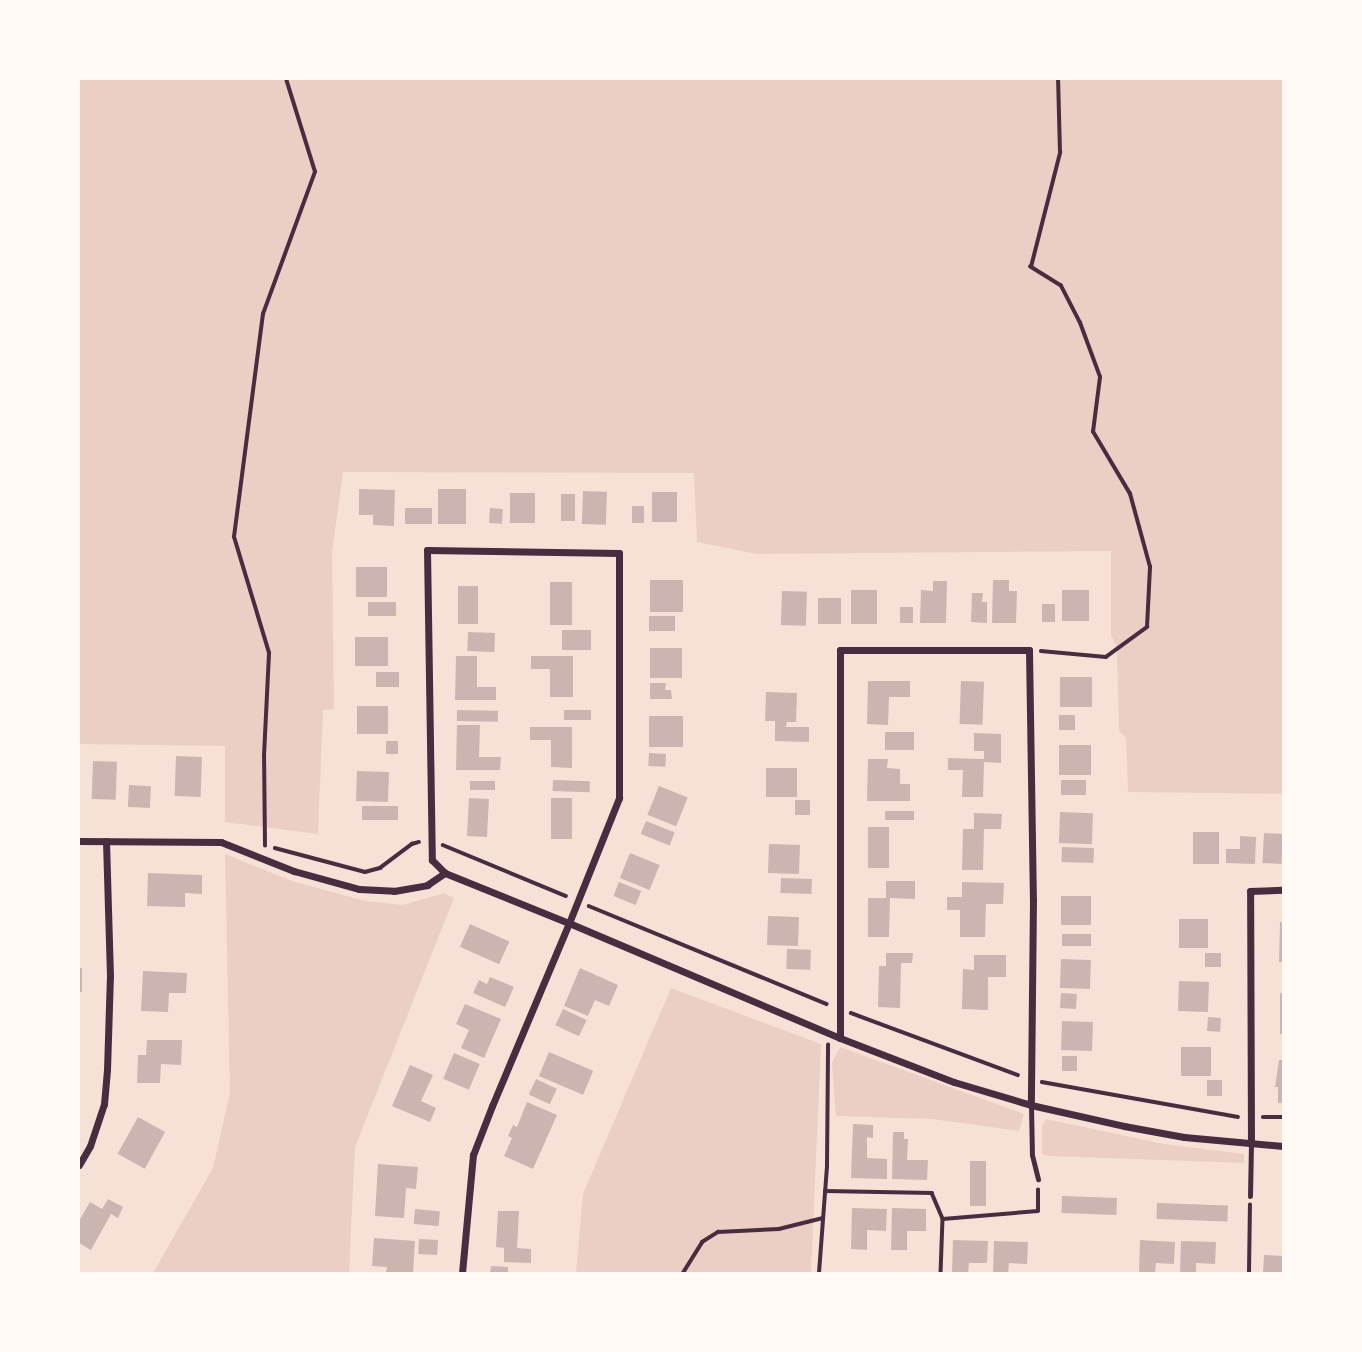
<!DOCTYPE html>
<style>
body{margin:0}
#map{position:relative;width:1362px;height:1352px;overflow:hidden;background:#f7e1d7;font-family:Raleway,sans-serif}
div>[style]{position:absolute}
.green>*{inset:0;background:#ebcfc5}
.building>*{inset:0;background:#ccb4b1;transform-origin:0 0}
.path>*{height:3.5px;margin:-1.75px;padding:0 1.75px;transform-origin:1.75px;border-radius:1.75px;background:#4a2c40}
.service>*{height:5px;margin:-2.5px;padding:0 2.5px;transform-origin:2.5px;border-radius:2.5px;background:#4a2c40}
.minor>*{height:7px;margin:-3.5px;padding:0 3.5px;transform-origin:3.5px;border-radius:3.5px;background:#4a2c40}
span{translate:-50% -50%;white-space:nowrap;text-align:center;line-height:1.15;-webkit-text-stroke:6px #fffaf5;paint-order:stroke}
.frame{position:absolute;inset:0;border:80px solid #fffaf5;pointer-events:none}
</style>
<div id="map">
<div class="green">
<i style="clip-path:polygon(79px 79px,1283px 79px,1283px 794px,1128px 792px,1126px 738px,1119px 731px,1117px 648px,1111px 635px,1111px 551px,757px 554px,697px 542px,694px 473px,343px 472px,332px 552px,334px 709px,323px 710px,318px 834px,225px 822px,225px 746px,79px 744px)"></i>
<i style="clip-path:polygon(225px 854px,292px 881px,365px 901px,403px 905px,444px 893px,454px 898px,355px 1147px,349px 1273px,153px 1273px,213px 1168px,230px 1093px)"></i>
<i style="clip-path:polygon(671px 988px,821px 1044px,811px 1273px,576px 1273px,583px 1194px)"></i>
<i style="clip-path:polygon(840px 1047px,1024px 1114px,1019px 1131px,932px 1119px,836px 1116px,832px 1063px)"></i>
<i style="clip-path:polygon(1046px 1119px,1164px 1144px,1244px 1154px,1244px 1163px,1049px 1156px,1042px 1154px,1042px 1126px)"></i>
</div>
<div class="building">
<i style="clip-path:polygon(359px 489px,395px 490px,394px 526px,373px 525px,373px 515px,359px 515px)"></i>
<i style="left:438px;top:489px;width:28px;height:35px"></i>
<i style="left:583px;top:491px;width:24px;height:33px;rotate:2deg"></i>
<i style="left:652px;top:492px;width:25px;height:30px"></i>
<i style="left:510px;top:493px;width:25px;height:30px"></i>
<i style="left:561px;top:494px;width:14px;height:27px"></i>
<i style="left:632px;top:506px;width:12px;height:17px"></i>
<i style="left:405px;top:508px;width:27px;height:16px"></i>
<i style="left:490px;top:508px;width:13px;height:15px;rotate:4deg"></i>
<i style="left:356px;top:567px;width:31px;height:30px"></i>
<i style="left:650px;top:580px;width:33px;height:32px"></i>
<i style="clip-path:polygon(993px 580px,1009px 580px,1009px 591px,1017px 591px,1016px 623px,992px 623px)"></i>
<i style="clip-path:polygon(933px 581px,947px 581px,946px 623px,920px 623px,921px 590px,933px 591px)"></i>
<i style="left:550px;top:582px;width:22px;height:43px"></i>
<i style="left:458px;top:586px;width:20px;height:38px"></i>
<i style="left:851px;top:590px;width:26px;height:34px"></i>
<i style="left:1062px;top:590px;width:27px;height:31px"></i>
<i style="left:782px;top:591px;width:25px;height:34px;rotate:2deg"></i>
<i style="clip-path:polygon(972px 593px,983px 593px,982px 602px,987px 602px,987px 623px,971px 622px)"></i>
<i style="left:818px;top:598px;width:23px;height:26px"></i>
<i style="left:368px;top:602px;width:28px;height:14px"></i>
<i style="left:1042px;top:604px;width:13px;height:18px"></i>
<i style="left:900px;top:607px;width:13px;height:16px"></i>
<i style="left:649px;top:616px;width:26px;height:15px"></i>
<i style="left:562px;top:630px;width:29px;height:20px"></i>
<i style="left:468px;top:632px;width:27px;height:19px;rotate:2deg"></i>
<i style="left:355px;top:637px;width:33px;height:29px"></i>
<i style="left:650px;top:648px;width:32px;height:30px"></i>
<i style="clip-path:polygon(456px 656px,477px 656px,477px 687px,496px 687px,496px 700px,455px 700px)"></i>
<i style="clip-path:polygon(531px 656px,573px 656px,573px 697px,550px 697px,550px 669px,531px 669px)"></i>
<i style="left:376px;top:672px;width:23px;height:15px"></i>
<i style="left:1060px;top:677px;width:32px;height:30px"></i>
<i style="clip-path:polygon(868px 681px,910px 681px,910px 697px,889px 697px,888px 725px,867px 724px)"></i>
<i style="left:961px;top:681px;width:23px;height:43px;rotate:2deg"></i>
<i style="clip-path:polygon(650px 683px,666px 683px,665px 690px,671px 690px,672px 699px,650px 699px)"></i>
<i style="clip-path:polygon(766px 692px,797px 693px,796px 722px,787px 722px,786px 727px,809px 727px,809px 742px,775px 741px,775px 721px,765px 721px)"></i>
<i style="left:357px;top:706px;width:31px;height:28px"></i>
<i style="left:457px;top:710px;width:41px;height:11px;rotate:1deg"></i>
<i style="left:564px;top:710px;width:27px;height:10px"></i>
<i style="left:1059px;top:715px;width:16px;height:15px"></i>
<i style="left:649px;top:716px;width:34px;height:31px"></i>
<i style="clip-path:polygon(457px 725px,480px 725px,479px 757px,501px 757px,500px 770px,456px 770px)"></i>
<i style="clip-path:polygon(530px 727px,572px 727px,572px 768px,551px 767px,551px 740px,530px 740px)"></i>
<i style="left:885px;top:732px;width:29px;height:18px"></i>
<i style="clip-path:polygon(974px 733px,1001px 734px,1001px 763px,984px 762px,983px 797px,962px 797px,963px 770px,948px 770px,948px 758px,984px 759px,984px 751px,974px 751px)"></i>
<i style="left:386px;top:741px;width:12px;height:13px"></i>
<i style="left:1059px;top:745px;width:32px;height:30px"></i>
<i style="left:649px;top:753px;width:17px;height:13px;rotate:3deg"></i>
<i style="left:176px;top:756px;width:26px;height:40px;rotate:2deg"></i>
<i style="clip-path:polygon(868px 759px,888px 759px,887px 768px,900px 769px,900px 784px,910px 784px,910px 801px,867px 801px)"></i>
<i style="left:93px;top:761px;width:24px;height:38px;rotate:2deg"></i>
<i style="left:766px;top:768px;width:31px;height:29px"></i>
<i style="left:357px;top:771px;width:32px;height:30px;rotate:2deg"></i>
<i style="left:553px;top:780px;width:37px;height:11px;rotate:2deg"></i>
<i style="left:1061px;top:780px;width:25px;height:15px"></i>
<i style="left:470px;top:781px;width:25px;height:9px"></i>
<i style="left:129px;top:785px;width:22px;height:22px;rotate:3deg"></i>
<i style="left:659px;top:786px;width:31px;height:31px;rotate:22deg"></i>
<i style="left:469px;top:798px;width:20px;height:38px;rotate:3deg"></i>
<i style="left:551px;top:798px;width:21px;height:41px"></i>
<i style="left:795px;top:800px;width:15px;height:15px"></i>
<i style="left:362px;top:806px;width:36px;height:14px"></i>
<i style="left:885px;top:811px;width:29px;height:9px"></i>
<i style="left:1060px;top:812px;width:33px;height:31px;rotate:2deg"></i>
<i style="clip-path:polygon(974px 813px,1002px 814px,1001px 829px,984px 829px,983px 870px,962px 870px,963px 829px,974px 829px)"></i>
<i style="left:646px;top:821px;width:31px;height:14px;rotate:22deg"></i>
<i style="left:868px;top:827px;width:21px;height:41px"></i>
<i style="left:1193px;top:832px;width:26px;height:32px"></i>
<i style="left:1264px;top:833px;width:19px;height:30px;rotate:3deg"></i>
<i style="clip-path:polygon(1240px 836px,1256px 837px,1255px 864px,1226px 863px,1226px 849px,1240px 849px)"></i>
<i style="left:769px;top:844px;width:31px;height:29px;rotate:2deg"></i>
<i style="left:1062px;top:847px;width:32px;height:15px;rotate:2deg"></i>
<i style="left:630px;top:853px;width:32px;height:27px;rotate:22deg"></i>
<i style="clip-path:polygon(148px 873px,202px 875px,202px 894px,185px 893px,185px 907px,147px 906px)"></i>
<i style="left:781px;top:878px;width:31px;height:15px;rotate:2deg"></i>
<i style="clip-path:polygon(886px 881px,915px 881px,915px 899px,890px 898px,889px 937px,868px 937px,868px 898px,886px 898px)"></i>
<i style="left:619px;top:882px;width:24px;height:15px;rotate:22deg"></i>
<i style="clip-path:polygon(962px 882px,1004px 883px,1003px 904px,986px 904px,985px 937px,960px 937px,960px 910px,947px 910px,947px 897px,962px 897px)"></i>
<i style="left:1061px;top:896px;width:30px;height:29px"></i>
<i style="left:768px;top:916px;width:31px;height:29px;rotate:2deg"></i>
<i style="left:1179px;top:919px;width:29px;height:29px"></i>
<i style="clip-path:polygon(1280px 922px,1283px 922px,1283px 962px,1279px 962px)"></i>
<i style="left:470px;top:924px;width:43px;height:25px;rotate:24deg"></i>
<i style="left:1062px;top:934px;width:29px;height:12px"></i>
<i style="left:787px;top:949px;width:24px;height:20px;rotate:2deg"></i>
<i style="clip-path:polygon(886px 953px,913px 953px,912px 963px,901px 963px,900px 1008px,878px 1007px,879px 966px,886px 966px)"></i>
<i style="left:1205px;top:953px;width:16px;height:14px"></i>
<i style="clip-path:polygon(974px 955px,1006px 955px,1006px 977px,988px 977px,988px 1010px,962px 1009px,963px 969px,974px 970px)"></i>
<i style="left:1061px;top:959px;width:30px;height:29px;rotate:2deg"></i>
<i style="left:79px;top:968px;width:3px;height:24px"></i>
<i style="clip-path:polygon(580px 968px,618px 985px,609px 1006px,595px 1000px,588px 1016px,564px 1006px)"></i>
<i style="clip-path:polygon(143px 971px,187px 973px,186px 993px,169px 993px,168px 1012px,141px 1011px)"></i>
<i style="clip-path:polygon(490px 977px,514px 987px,505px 1007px,473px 993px,479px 980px,487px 984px)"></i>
<i style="left:1179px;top:981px;width:30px;height:30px;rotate:2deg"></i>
<i style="left:1061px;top:993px;width:16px;height:15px;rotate:4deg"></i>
<i style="left:1280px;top:993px;width:3px;height:41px"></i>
<i style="clip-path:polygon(465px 1004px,501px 1019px,484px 1058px,461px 1048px,469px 1030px,456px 1024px)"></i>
<i style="left:563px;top:1009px;width:26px;height:18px;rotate:25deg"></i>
<i style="left:1208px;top:1017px;width:13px;height:14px;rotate:4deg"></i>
<i style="left:1062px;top:1021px;width:31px;height:29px;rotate:2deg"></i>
<i style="clip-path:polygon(147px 1040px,182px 1040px,181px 1065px,161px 1064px,160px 1083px,137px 1083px,138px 1055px,146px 1055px)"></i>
<i style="left:1181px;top:1047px;width:30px;height:29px"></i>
<i style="left:549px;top:1052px;width:48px;height:26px;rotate:23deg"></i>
<i style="left:454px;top:1053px;width:28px;height:28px;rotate:23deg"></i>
<i style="left:1062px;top:1056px;width:15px;height:15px"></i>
<i style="clip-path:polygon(1279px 1060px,1283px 1060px,1283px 1103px,1278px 1103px,1278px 1087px,1275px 1087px)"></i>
<i style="clip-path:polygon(410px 1065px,433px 1075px,421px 1101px,436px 1108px,430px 1122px,392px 1106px)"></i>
<i style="left:536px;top:1079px;width:23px;height:17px;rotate:25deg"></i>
<i style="left:1207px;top:1080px;width:15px;height:16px"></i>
<i style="clip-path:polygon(527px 1102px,557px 1115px,533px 1169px,504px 1156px,512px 1138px,508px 1136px,513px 1125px,517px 1127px)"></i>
<i style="left:138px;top:1117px;width:31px;height:42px;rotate:29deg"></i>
<i style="clip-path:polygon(853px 1124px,873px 1125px,873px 1138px,867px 1137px,867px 1158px,887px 1159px,887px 1179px,851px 1178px)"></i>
<i style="clip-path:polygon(893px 1132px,904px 1132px,904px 1139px,908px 1139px,907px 1160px,928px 1160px,927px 1180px,892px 1179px)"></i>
<i style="left:970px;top:1161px;width:16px;height:45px"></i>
<i style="clip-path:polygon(378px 1164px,418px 1167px,416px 1189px,406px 1188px,404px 1218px,375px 1216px)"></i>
<i style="left:1062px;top:1196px;width:55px;height:17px;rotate:2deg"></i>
<i style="clip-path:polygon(108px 1199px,123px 1207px,118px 1218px,111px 1214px,91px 1250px,79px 1243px,79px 1221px,90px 1202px,102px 1209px)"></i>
<i style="left:1157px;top:1203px;width:71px;height:16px;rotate:2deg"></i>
<i style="clip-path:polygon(852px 1208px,887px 1209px,886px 1231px,867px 1230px,867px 1250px,851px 1249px)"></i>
<i style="clip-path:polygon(892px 1208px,926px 1209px,926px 1231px,907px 1231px,907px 1250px,891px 1250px)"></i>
<i style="left:415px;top:1209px;width:25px;height:15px;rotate:5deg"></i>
<i style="clip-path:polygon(498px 1211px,519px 1211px,517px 1248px,531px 1249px,531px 1263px,504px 1262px,504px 1248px,496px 1247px)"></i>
<i style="clip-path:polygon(374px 1238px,415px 1241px,413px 1273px,386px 1273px,387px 1267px,372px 1266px)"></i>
<i style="left:419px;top:1239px;width:19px;height:15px;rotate:3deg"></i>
<i style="clip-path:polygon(953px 1240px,988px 1241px,987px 1263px,969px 1263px,968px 1273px,952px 1273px)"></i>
<i style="clip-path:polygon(1140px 1240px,1175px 1242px,1174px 1264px,1156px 1263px,1155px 1273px,1139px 1273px)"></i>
<i style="clip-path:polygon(994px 1241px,1028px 1242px,1027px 1264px,1009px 1263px,1008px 1273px,993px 1273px)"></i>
<i style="clip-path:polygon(1181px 1241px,1216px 1242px,1215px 1264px,1196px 1263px,1196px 1273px,1180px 1273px)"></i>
<i style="left:1264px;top:1255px;width:19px;height:18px;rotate:3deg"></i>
<i style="clip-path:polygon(491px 1266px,508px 1267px,508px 1273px,490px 1273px)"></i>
</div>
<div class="path">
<i style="left:1041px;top:651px;width:65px;rotate:5.3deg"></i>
<i style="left:1106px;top:657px;width:51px;rotate:-36.2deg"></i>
<i style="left:1147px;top:627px;width:60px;rotate:-87.1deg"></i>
<i style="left:1150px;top:567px;width:76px;rotate:-105.3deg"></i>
<i style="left:1130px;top:494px;width:72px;rotate:-120.8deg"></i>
<i style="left:1093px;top:432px;width:55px;rotate:-82.7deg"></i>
<i style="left:1100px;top:377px;width:58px;rotate:-110.3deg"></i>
<i style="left:1080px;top:323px;width:42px;rotate:-117.2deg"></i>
<i style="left:1061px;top:286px;width:36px;rotate:-148deg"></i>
<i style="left:1031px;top:267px;width:118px;rotate:-75.7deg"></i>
<i style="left:1060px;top:153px;width:74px;rotate:-91.5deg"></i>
<i style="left:443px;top:845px;width:133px;rotate:22.5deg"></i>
<i style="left:265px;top:846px;width:90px;rotate:-90.6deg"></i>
<i style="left:264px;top:756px;width:103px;rotate:-87.2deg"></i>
<i style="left:269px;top:653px;width:121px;rotate:-106.8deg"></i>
<i style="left:234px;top:537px;width:225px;rotate:-82.6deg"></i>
<i style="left:263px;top:314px;width:151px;rotate:-69.9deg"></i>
<i style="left:315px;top:172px;width:97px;rotate:-107.3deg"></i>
<i style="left:275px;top:848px;width:93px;rotate:14.9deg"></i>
<i style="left:365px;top:872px;width:16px;rotate:-15deg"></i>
<i style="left:380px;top:868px;width:40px;rotate:-37deg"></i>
<i style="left:412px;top:844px;width:7px;rotate:-16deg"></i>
<i style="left:589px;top:906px;width:257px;rotate:22.4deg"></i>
<i style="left:851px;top:1013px;width:178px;rotate:20.4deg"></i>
<i style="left:1042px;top:1082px;width:199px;rotate:10.1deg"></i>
<i style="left:1263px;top:1117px;width:20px"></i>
<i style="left:825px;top:1191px;width:107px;rotate:1.1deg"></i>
<i style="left:932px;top:1193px;width:28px;rotate:67deg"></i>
<i style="left:943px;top:1219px;width:54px;rotate:92.1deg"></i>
<i style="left:943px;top:1219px;width:95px;rotate:-4.8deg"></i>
<i style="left:1038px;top:1211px;width:21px;rotate:-90deg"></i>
<i style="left:683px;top:1273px;width:36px;rotate:-58deg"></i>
<i style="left:702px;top:1242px;width:19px;rotate:-32deg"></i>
<i style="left:718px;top:1232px;width:61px;rotate:-2.8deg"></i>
<i style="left:779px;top:1229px;width:45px;rotate:-14deg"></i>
<i style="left:819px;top:1273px;width:106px;rotate:-85.7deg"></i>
<i style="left:827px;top:1167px;width:122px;rotate:-89.5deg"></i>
<i style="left:1249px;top:1273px;width:68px;rotate:-89.2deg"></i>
</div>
<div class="service">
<i style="left:1031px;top:1105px;width:50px;rotate:88.9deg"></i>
<i style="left:1032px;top:1155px;width:25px;rotate:76deg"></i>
<i style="left:1250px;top:1196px;width:52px;rotate:-88.9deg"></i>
</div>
<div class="minor">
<i style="left:79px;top:841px;width:142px;rotate:0.4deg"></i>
<i style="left:221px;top:842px;width:79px;rotate:21.7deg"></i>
<i style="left:294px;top:871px;width:67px;rotate:15.5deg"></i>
<i style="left:359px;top:889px;width:35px;rotate:3deg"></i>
<i style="left:394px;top:891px;width:34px;rotate:-10deg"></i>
<i style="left:427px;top:885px;width:22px;rotate:-34deg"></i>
<i style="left:840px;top:1038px;width:388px;rotate:-90deg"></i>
<i style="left:840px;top:650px;width:189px"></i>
<i style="left:1029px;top:650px;width:249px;rotate:89.1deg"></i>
<i style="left:1033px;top:899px;width:206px;rotate:90.6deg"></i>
<i style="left:1251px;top:1144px;width:253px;rotate:-90.2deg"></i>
<i style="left:1250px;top:891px;width:33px;rotate:-2deg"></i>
<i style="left:79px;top:1165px;width:22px;rotate:-60deg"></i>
<i style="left:90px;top:1146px;width:44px;rotate:-71.6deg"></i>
<i style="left:104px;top:1104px;width:34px;rotate:-85deg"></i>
<i style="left:107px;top:1070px;width:94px;rotate:-88.2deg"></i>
<i style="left:110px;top:976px;width:135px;rotate:-91.7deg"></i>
<i style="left:462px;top:1273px;width:119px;rotate:-84.7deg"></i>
<i style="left:473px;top:1155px;width:53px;rotate:-68.8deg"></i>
<i style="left:492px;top:1106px;width:199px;rotate:-67.2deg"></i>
<i style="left:569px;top:923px;width:135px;rotate:-68.2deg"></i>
<i style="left:619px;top:798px;width:245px;rotate:-90deg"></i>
<i style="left:619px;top:553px;width:192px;rotate:-179.1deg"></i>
<i style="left:427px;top:550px;width:310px;rotate:89.1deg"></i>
<i style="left:432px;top:860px;width:18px;rotate:45deg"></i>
<i style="left:445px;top:873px;width:134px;rotate:22deg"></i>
<i style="left:569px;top:923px;width:294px;rotate:23deg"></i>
<i style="left:840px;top:1038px;width:122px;rotate:21.1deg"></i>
<i style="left:954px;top:1082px;width:80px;rotate:16.6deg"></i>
<i style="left:1031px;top:1105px;width:95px;rotate:12.7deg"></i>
<i style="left:1124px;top:1126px;width:61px;rotate:10.4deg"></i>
<i style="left:1184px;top:1137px;width:99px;rotate:5.2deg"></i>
</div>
<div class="frame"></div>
</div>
